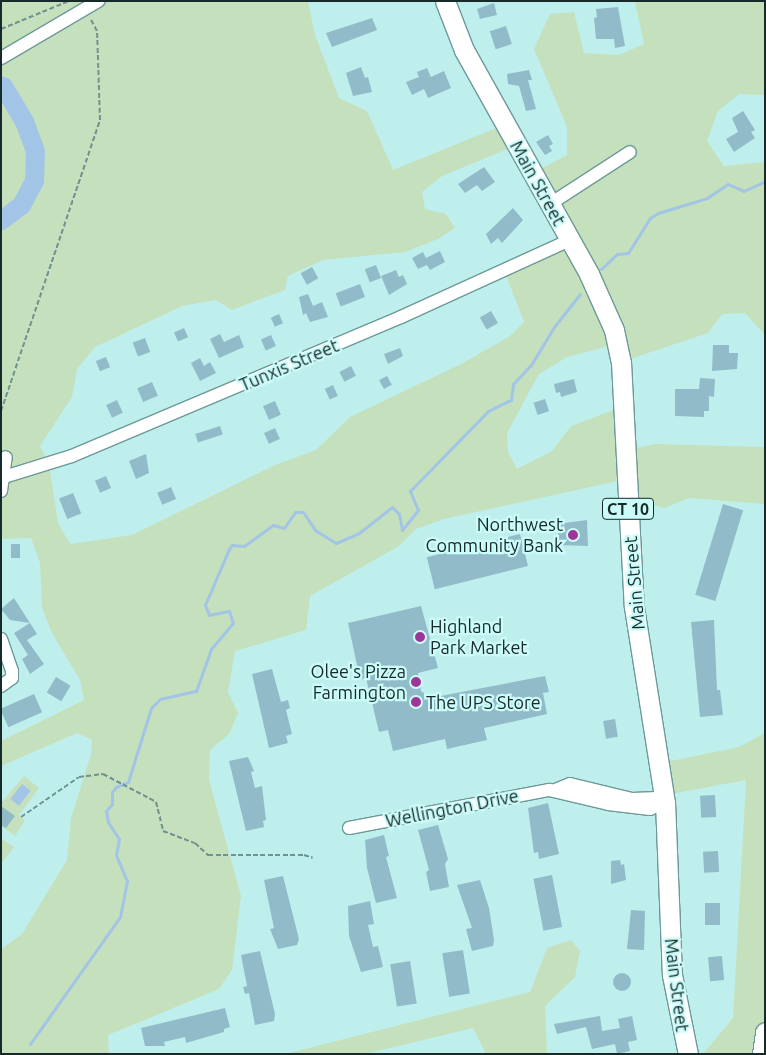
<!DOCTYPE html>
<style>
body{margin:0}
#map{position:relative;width:766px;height:1055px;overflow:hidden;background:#bfefed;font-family:Ubuntu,sans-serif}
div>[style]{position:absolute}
.green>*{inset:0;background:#c5e0bc}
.water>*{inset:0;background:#a2c5e7;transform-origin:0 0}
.stream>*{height:3px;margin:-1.5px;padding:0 1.5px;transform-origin:1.5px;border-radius:1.5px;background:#a2c5e7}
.river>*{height:19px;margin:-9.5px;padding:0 9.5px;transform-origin:9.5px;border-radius:9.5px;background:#a2c5e7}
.building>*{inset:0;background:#91bbc9;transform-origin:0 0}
.round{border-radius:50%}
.path>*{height:2px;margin-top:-1px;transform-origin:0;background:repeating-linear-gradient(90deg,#6f9190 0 5px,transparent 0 7.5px)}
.roads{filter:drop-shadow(1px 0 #6c9998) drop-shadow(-1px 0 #6c9998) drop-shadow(0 1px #6c9998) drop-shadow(0 -1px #6c9998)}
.minor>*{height:12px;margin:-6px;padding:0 6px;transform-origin:6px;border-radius:6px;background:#fff}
.highway>*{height:19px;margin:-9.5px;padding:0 9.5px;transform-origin:9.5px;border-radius:9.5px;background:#fff}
.dots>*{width:14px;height:14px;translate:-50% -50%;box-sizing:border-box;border:2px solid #ccfcfa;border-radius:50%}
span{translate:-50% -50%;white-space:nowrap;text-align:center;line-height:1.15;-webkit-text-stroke:4.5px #ccfcfa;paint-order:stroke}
.shield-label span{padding:1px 4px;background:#ccfcfa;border:1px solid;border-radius:4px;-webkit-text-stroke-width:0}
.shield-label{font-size:16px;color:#172a29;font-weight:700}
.street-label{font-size:18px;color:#172a29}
.poi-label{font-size:18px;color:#172a29}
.right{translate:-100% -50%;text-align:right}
.left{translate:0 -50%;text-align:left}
.frame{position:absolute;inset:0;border:2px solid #172a29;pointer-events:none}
</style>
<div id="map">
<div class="green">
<i style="clip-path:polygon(1px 1px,308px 1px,315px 35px,339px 98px,367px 111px,393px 170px,506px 124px,517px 145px,442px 176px,422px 192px,425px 209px,446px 214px,455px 228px,438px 239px,405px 252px,323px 260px,288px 276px,285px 290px,258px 300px,232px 310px,216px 300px,182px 306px,95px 347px,77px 369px,72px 397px,40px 446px,49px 464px,58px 523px,70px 544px,132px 535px,275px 465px,316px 450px,350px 417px,463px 363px,510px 336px,524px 322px,504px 270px,570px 240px,533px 173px,567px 155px,567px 127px,534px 49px,550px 14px,574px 12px,584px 53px,619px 55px,644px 44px,635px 2px,590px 1px,765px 1px,765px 95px,739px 94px,718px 111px,707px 141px,724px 166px,765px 162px,765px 335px,745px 313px,722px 314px,708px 333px,621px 362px,617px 344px,567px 357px,539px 374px,507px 433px,508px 452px,517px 469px,552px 451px,571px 426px,624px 406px,626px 450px,655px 444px,765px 447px,765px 504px,689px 498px,664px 508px,627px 497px,618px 481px,444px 519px,416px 529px,399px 546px,310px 596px,306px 630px,235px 651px,228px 692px,238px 713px,229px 734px,210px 750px,209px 780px,241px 896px,232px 970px,219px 989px,108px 1035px,109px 1054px,1px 1054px,1px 949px,22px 934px,67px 860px,71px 818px,91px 755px,92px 740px,77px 733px,1px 766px,1px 741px,84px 700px,80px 680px,52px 633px,42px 608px,40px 563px,31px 538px,1px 539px)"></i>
<i style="clip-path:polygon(765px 733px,765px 1054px,703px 1054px,733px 1018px,746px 780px,665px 795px,661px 763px,739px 747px)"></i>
<i style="clip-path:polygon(24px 776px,39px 788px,19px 815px,25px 820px,15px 836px,1px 826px,1px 803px)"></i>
<i style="clip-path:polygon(1px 838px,14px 847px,1px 864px)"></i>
<i style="clip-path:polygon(571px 940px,580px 951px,575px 977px,545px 1006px,547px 1054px,486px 1054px,473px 1028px,365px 1054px,285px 1054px,530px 992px,547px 948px)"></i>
</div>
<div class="water">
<i style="left:22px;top:784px;width:11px;height:19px;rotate:38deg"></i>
</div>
<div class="stream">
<i style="left:601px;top:269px;width:22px;rotate:-43deg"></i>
<i style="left:617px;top:254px;width:11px;rotate:-5deg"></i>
<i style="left:628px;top:253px;width:41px;rotate:-57.8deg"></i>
<i style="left:650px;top:218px;width:9px;rotate:-32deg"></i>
<i style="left:658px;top:213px;width:51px;rotate:-17deg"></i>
<i style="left:707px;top:198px;width:25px;rotate:-34deg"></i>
<i style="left:728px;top:184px;width:17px;rotate:24deg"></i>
<i style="left:744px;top:191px;width:23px;rotate:-25deg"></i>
<i style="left:30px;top:1044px;width:156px;rotate:-54.7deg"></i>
<i style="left:120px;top:917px;width:37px;rotate:-79deg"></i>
<i style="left:127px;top:881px;width:28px;rotate:-113deg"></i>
<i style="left:116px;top:855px;width:16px;rotate:-79deg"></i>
<i style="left:119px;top:839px;width:20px;rotate:-123deg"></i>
<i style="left:108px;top:822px;width:11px;rotate:-100deg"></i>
<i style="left:106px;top:811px;width:9px;rotate:-49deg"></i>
<i style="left:112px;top:804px;width:12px;rotate:-90deg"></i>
<i style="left:112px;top:792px;width:6px;rotate:-51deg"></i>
<i style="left:116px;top:787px;width:13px;rotate:-23deg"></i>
<i style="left:128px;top:782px;width:77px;rotate:-72.7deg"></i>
<i style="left:151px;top:708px;width:13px;rotate:-45deg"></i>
<i style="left:160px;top:699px;width:37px;rotate:-13deg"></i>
<i style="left:196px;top:691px;width:45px;rotate:-70.3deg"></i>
<i style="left:211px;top:649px;width:34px;rotate:-50deg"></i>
<i style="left:233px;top:623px;width:13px;rotate:-108deg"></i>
<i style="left:229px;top:611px;width:20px;rotate:169deg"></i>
<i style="left:209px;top:615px;width:11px;rotate:-112deg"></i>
<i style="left:205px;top:605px;width:61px;rotate:-66.8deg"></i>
<i style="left:229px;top:549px;width:5px;rotate:-53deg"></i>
<i style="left:232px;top:545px;width:12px;rotate:5deg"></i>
<i style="left:244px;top:546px;width:36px;rotate:-36deg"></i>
<i style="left:273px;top:525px;width:11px;rotate:15deg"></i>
<i style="left:284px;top:528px;width:19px;rotate:-55deg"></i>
<i style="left:295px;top:512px;width:8px"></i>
<i style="left:303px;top:512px;width:22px;rotate:56deg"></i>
<i style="left:315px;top:530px;width:25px;rotate:32deg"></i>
<i style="left:336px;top:543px;width:25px;rotate:-23deg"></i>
<i style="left:359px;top:533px;width:42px;rotate:-38.2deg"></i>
<i style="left:392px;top:507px;width:10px;rotate:45deg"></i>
<i style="left:399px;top:514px;width:16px;rotate:79deg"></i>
<i style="left:402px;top:530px;width:26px;rotate:-51deg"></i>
<i style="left:418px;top:510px;width:21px;rotate:-113deg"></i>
<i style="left:410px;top:491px;width:112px;rotate:-45.7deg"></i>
<i style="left:488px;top:411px;width:25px;rotate:-26deg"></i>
<i style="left:511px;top:400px;width:16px;rotate:-83deg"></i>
<i style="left:513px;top:384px;width:26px;rotate:-47deg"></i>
<i style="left:531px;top:365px;width:44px;rotate:-58.8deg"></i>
<i style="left:554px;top:327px;width:42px;rotate:-51.8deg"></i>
</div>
<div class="river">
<i style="left:1px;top:220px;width:25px;rotate:-37deg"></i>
<i style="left:21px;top:205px;width:27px;rotate:-62deg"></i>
<i style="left:34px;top:181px;width:30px;rotate:-88deg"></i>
<i style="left:35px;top:151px;width:32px;rotate:-110deg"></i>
<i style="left:24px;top:121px;width:41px;rotate:-121deg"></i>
</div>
<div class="building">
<i style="clip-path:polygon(494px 3px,497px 15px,480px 19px,477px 9px)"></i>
<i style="clip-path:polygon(618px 7px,625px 46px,615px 48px,614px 39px,596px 39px,594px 18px,597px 17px,596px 9px)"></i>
<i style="clip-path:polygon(372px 18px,377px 30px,332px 47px,326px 33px)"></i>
<i style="left:506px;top:26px;width:19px;height:17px;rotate:72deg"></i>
<i style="clip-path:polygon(361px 67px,365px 78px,368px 77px,372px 92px,353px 96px,346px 73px)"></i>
<i style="clip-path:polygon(427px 68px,431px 77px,444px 71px,451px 88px,428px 98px,424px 89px,412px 95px,406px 82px,419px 77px,417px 72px)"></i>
<i style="clip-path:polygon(529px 70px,532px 80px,528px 80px,536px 109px,526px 111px,519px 86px,508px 84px,507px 74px)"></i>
<i style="clip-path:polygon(743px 111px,755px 130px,751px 132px,755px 138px,734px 152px,726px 139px,738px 132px,732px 118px)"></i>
<i style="clip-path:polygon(548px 135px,553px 144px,549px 146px,552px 151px,545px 155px,536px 142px)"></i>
<i style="clip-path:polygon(484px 167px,495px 182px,482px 191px,477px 185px,465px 193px,458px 184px)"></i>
<i style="clip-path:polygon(513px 208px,523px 220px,502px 243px,498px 238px,491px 244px,486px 234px)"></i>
<i style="clip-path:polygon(440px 251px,445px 262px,430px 270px,427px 265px,418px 269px,412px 258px,423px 252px,426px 258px)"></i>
<i style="left:376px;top:265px;width:14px;height:12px;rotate:69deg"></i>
<i style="left:312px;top:267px;width:13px;height:13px;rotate:61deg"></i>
<i style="clip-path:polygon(396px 270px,399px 277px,403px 275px,407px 284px,389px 295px,381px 276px)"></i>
<i style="left:360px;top:284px;width:14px;height:26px;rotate:69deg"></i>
<i style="clip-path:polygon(308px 294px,313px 306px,322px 302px,328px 317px,310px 322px,306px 313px,303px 315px,299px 297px)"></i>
<i style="left:491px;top:311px;width:14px;height:13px;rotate:60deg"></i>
<i style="left:279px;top:314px;width:10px;height:9px;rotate:66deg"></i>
<i style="left:184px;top:328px;width:10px;height:11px;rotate:66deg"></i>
<i style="clip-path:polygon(220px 334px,224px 342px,239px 335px,244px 347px,219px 358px,210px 339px)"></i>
<i style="left:271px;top:335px;width:12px;height:11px;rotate:66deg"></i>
<i style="left:145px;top:338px;width:15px;height:13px;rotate:70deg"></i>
<i style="clip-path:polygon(713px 345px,729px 345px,729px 353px,738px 353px,737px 369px,712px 371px)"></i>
<i style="clip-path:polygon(400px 348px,403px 356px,388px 364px,384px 354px)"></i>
<i style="left:106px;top:357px;width:11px;height:11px;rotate:68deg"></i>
<i style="clip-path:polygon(200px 358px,204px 366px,210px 362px,216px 373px,200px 381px,191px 363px)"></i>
<i style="left:351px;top:366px;width:11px;height:13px;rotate:63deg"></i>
<i style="left:387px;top:376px;width:10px;height:9px;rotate:61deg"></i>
<i style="clip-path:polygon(700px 378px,715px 379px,714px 397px,709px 396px,709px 411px,704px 411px,704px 417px,675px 416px,675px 389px,699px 389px)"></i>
<i style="clip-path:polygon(574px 379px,577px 392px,561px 397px,560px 392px,556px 393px,554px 384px)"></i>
<i style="left:152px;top:382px;width:15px;height:16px;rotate:67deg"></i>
<i style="left:333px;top:385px;width:12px;height:9px;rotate:66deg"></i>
<i style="left:545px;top:399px;width:13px;height:12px;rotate:72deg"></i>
<i style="left:117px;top:400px;width:14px;height:12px;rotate:65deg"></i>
<i style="left:275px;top:401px;width:15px;height:13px;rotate:67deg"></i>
<i style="left:220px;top:426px;width:9px;height:26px;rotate:72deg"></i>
<i style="left:275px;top:428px;width:12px;height:12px;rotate:66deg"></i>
<i style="clip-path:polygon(146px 454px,149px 473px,136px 479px,129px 461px)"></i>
<i style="left:106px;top:476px;width:13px;height:12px;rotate:67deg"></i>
<i style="left:171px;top:487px;width:13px;height:15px;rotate:67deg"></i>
<i style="left:73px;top:493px;width:22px;height:15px;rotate:68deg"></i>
<i style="left:723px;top:504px;width:21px;height:95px;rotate:17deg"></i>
<i style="clip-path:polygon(587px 520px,588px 546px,559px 545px,557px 524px)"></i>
<i style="left:520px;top:534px;width:33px;height:96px;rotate:76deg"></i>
<i style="left:11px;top:544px;width:9px;height:14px"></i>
<i style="clip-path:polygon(14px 598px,37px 634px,27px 640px,44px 664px,30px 674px,22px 659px,28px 655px,14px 633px,30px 623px,10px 620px,1px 609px)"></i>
<i style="clip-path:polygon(421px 606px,438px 668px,418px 673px,421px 691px,430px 698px,545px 676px,549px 692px,543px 693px,547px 714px,484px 728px,487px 740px,447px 749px,445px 739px,393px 751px,388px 730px,379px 732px,366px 678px,360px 679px,348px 623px)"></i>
<i style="clip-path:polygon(714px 620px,717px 690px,720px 690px,723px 715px,700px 717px,691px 622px)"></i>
<i style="clip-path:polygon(272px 669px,281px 702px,288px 700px,290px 708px,286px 710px,292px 734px,286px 736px,288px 743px,269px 748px,252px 674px)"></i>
<i style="left:56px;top:677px;width:17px;height:18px;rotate:31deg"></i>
<i style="left:34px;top:694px;width:20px;height:37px;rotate:66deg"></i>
<i style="left:615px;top:719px;width:18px;height:12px;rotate:81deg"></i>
<i style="clip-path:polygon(248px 757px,254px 771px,251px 772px,255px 788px,262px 786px,266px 820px,263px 821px,264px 827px,246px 831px,229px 761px)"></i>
<i style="left:715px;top:795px;width:22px;height:15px;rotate:87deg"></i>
<i style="clip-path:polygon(548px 803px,559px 854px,539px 859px,538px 852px,534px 853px,528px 808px)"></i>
<i style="clip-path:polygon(1px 806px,15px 816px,6px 828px,1px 825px)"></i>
<i style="clip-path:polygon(438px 825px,448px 859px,445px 864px,449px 887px,430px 891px,426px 872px,429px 870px,418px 830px)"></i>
<i style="clip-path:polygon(384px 835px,389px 856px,386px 857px,397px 898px,376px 903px,367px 868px,365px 840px)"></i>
<i style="left:718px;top:851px;width:21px;height:15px;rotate:87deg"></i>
<i style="clip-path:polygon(620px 860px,621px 865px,624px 864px,626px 880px,611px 884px,611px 861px)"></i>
<i style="left:552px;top:875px;width:53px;height:19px;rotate:79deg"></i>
<i style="clip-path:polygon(283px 876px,299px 939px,297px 945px,278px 949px,270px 929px,274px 928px,264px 880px)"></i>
<i style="clip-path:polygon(480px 880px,489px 908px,494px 940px,493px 946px,472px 951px,466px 929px,472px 928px,457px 885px)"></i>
<i style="clip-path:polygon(370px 901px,374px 924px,368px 925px,373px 947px,378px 946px,383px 967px,361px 972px,349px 936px,348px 906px)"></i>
<i style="left:720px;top:903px;width:22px;height:15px;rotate:90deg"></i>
<i style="clip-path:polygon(631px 910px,645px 911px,644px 950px,627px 949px)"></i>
<i style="left:463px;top:950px;width:44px;height:21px;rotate:81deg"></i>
<i style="clip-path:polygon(260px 951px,275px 1014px,274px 1021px,255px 1025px,249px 993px,245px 994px,243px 987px,247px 986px,241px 955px)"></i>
<i style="left:722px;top:956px;width:24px;height:14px;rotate:85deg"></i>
<i style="left:410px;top:961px;width:43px;height:20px;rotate:81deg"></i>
<i class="round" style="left:613px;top:973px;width:18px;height:18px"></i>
<i style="clip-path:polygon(225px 1008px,230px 1027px,224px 1029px,224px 1032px,186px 1043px,185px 1037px,164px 1042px,165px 1046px,145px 1046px,141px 1028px)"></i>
<i style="clip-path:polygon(600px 1016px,602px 1031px,620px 1028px,618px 1019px,632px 1016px,637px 1040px,628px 1042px,630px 1051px,617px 1054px,615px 1044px,592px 1049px,586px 1027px,557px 1034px,554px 1024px)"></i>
</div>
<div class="path">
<i style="left:1px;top:29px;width:74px;rotate:-22.4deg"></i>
<i style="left:1px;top:411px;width:307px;rotate:-71.2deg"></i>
<i style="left:100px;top:120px;width:89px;rotate:-91.9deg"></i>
<i style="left:97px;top:31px;width:15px;rotate:-118deg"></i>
<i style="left:21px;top:817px;width:70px;rotate:-34.6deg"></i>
<i style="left:79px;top:777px;width:24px;rotate:-7deg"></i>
<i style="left:103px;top:774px;width:60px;rotate:27.8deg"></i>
<i style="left:156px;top:802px;width:30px;rotate:76deg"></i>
<i style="left:163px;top:831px;width:34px;rotate:21deg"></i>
<i style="left:195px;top:843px;width:18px;rotate:43deg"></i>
<i style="left:208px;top:855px;width:96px"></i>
<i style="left:304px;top:855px;width:9px;rotate:18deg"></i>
</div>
<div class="roads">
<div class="minor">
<i style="left:1px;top:58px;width:113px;rotate:-30.4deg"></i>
<i style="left:550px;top:204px;width:95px;rotate:-33deg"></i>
<i style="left:4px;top:477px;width:71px;rotate:-17.2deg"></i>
<i style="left:72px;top:456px;width:357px;rotate:-22.9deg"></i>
<i style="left:401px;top:317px;width:186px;rotate:-24.5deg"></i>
<i style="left:1px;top:491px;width:34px;rotate:-82deg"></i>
<i style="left:1px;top:639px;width:34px;rotate:71deg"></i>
<i style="left:12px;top:671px;width:7px;rotate:90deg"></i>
<i style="left:12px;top:678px;width:14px;rotate:144deg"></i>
<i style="left:555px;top:790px;width:16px;rotate:-22deg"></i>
<i style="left:570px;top:784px;width:64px;rotate:13.6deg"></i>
<i style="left:632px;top:799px;width:26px;rotate:-2deg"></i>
<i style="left:658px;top:798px;width:8px;rotate:30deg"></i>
<i style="left:349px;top:828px;width:204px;rotate:-10.8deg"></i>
<i style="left:549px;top:790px;width:61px;rotate:13.3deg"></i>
<i style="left:608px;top:804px;width:42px;rotate:6.8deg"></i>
<i style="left:650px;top:809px;width:17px;rotate:-25deg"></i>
</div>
<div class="highway">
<i style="left:445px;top:1px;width:53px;rotate:68.8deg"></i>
<i style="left:464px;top:50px;width:257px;rotate:60.8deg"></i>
<i style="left:589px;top:274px;width:61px;rotate:65.9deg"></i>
<i style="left:614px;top:330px;width:33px;rotate:78deg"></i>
<i style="left:621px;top:362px;width:245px;rotate:87deg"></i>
<i style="left:634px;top:607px;width:197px;rotate:81deg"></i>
<i style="left:665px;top:802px;width:173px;rotate:87.7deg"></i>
<i style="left:672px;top:975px;width:81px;rotate:78.6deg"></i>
<i style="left:762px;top:1054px;width:22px;rotate:-82deg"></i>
</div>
</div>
<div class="dots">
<i style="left:573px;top:535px;background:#9e3698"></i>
<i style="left:420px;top:637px;background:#9e3698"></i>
<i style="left:416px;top:682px;background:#9e3698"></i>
<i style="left:416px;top:702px;background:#9e3698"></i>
</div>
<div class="shield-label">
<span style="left:628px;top:509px">CT 10</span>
</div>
<div class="street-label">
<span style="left:538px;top:183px;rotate:61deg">Main Street</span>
<span style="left:289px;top:365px;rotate:-23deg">Tunxis Street</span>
<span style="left:634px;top:583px;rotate:-95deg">Main Street</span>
<span style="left:452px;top:808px;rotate:-11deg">Wellington Drive</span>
<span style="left:677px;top:985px;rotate:83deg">Main Street</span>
</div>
<div class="poi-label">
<span class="right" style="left:563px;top:535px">Northwest<br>Community Bank</span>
<span class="left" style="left:430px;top:637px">Highland<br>Park Market</span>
<span class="right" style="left:406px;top:682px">Olee's Pizza<br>Farmington</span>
<span class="left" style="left:426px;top:702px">The UPS Store</span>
</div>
<div class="frame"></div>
</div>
